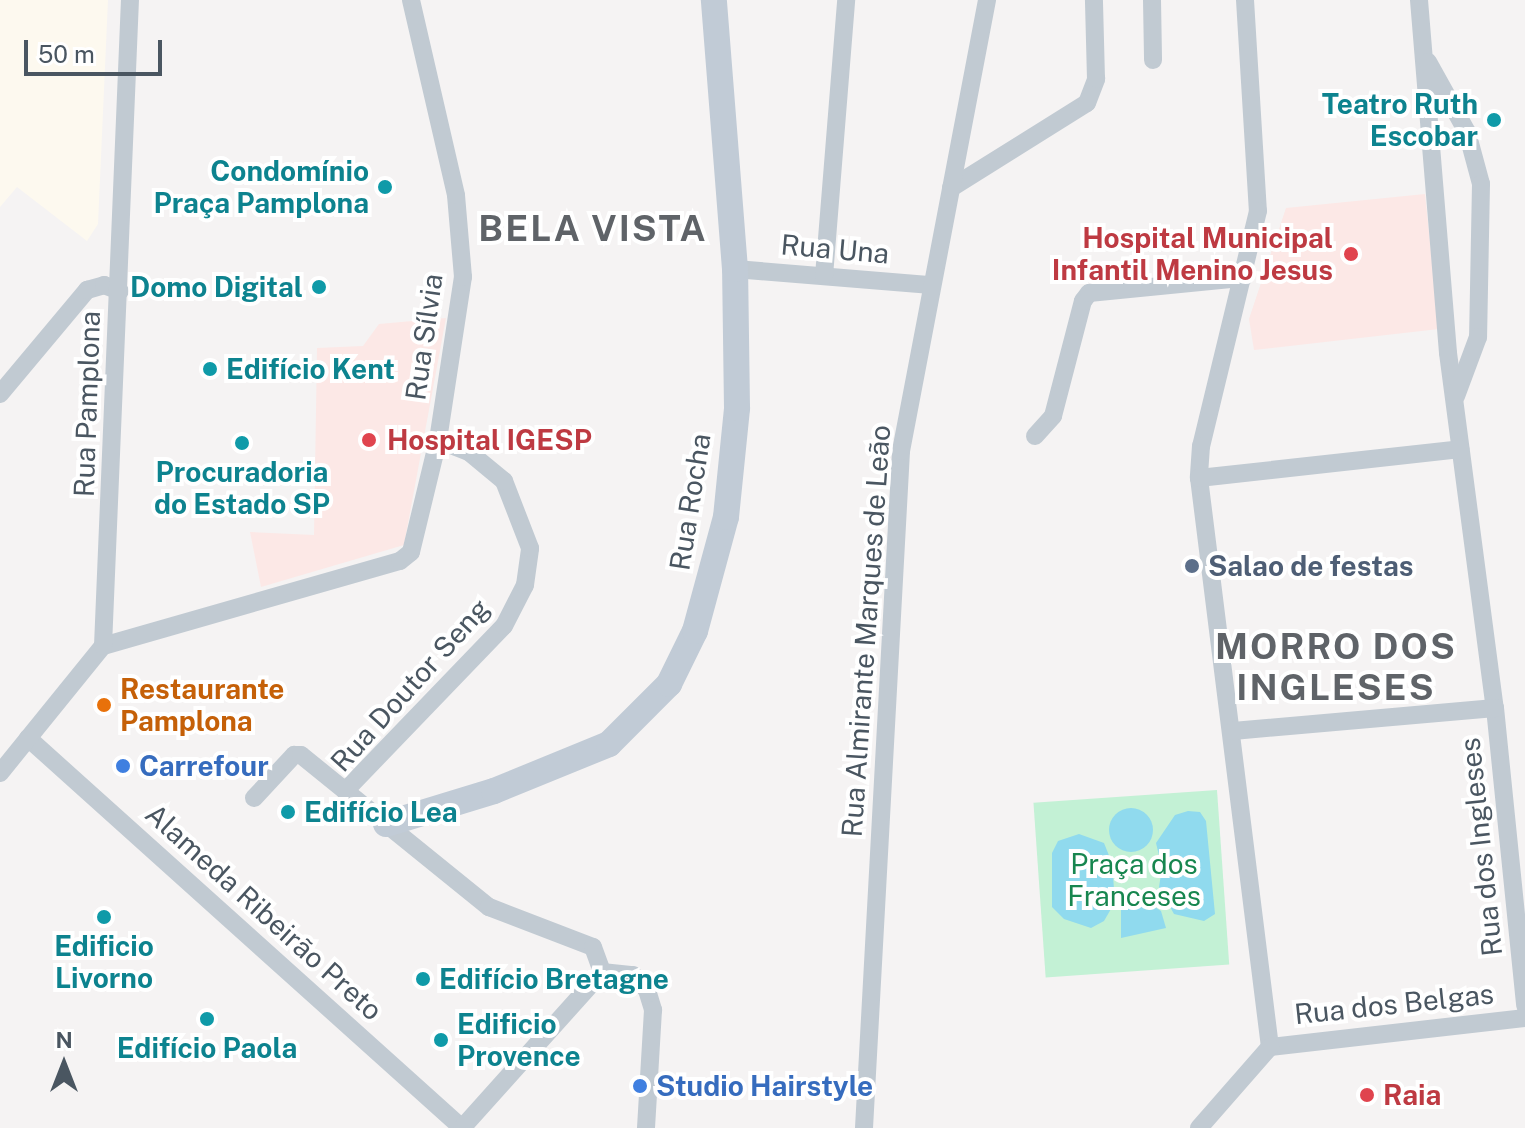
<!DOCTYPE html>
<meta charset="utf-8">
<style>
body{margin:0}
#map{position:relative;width:1525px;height:1128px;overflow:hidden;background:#f5f3f3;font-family:"Public Sans",sans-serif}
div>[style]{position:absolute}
.commercial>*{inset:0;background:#fdf9ef}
.medical>*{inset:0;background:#fce8e6}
.green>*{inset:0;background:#c3f1d5;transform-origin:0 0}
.water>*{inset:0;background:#90daee}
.round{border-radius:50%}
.street>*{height:18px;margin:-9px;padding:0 9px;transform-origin:9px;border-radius:9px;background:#c1cad2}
.secondary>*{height:26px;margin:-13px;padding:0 13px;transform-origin:13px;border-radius:13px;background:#c1cbd6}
.dots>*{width:22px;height:22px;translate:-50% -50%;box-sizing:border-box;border:4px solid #fff;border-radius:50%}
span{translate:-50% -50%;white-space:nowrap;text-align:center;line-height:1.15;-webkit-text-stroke:8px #fff;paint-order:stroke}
.culture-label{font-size:28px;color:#0d838f;font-weight:700}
.right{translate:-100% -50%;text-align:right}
.left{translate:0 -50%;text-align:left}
.health-label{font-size:28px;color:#be3a42;font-weight:700}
.street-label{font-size:28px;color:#4a5661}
.service-label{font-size:28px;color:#4e5e75;font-weight:700}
.food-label{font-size:28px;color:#c56008;font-weight:700}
.shop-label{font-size:28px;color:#366cbe;font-weight:700}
.park-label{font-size:28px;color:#17864f}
.district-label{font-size:36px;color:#5f6368;font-weight:700;letter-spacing:2px}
.north{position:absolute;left:24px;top:1024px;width:80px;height:80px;-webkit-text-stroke:6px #fff;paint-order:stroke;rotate:0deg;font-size:22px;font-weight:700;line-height:32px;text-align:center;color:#4a5661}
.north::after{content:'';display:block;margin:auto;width:28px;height:36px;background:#4a5661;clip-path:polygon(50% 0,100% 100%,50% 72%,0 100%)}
.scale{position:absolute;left:24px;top:40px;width:138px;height:36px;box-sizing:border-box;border:4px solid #4a5661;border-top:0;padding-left:10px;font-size:24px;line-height:28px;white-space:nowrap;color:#4a5661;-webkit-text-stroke:6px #fff;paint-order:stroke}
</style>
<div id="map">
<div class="commercial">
<i style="clip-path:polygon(0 0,108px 0,98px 224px,87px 241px,17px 187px,0 207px)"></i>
</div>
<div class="medical">
<i style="clip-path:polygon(1425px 194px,1439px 329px,1254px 350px,1249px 319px,1286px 208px)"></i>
<i style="clip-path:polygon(446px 318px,404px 545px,261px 587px,250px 532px,314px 535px,317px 348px,363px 346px,379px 324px)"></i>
</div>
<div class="green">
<i style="left:1217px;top:790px;width:175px;height:184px;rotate:86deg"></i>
</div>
<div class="water">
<i class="round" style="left:1109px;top:808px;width:44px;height:44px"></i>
<i style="clip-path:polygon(1188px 811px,1200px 812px,1206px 821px,1215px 914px,1204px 921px,1174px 914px,1159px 887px,1162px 868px,1156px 843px,1175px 815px)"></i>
<i style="clip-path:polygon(1079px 834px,1104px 843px,1112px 863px,1115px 902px,1104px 921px,1091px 928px,1064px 919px,1052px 907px,1052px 853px,1058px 841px)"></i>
<i style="clip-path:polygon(1143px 899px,1161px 911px,1166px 928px,1121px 938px,1121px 910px)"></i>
</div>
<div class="street">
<i style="left:1152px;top:0;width:60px;rotate:89deg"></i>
<i style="left:1245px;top:0;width:211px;rotate:86.5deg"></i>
<i style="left:1258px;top:211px;width:242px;rotate:103.6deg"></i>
<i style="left:1201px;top:446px;width:32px;rotate:94deg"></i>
<i style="left:1199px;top:478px;width:573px;rotate:82.89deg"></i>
<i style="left:1419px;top:0;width:354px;rotate:85.3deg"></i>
<i style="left:1448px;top:353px;width:358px;rotate:82.5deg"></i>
<i style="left:1495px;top:708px;width:299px;rotate:84.2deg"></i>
<i style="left:1428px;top:62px;width:80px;rotate:60.9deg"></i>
<i style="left:1467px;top:132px;width:54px;rotate:74.9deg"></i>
<i style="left:1481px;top:184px;width:153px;rotate:91.1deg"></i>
<i style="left:1478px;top:337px;width:63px;rotate:110.4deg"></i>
<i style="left:951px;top:188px;width:160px;rotate:-32deg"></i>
<i style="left:1087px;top:103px;width:26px;rotate:-69deg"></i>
<i style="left:1096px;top:79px;width:79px;rotate:-91.5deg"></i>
<i style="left:735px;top:269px;width:197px;rotate:4.7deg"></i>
<i style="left:824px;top:276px;width:277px;rotate:-85.4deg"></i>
<i style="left:0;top:394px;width:136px;rotate:-50.1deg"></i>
<i style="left:87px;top:290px;width:18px;rotate:-16deg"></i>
<i style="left:104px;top:285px;width:17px;rotate:21deg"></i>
<i style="left:1035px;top:436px;width:27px;rotate:-48deg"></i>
<i style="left:1053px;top:416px;width:119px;rotate:-75.4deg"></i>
<i style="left:1083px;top:301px;width:10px;rotate:-53deg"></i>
<i style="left:1089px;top:293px;width:155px;rotate:-5.6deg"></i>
<i style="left:1199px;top:478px;width:263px;rotate:-6.3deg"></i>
<i style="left:103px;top:646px;width:309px;rotate:-16deg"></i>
<i style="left:400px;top:561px;width:14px;rotate:-39deg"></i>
<i style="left:411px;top:552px;width:115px;rotate:-76.4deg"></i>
<i style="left:438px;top:440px;width:165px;rotate:-81.3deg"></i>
<i style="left:463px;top:277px;width:82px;rotate:-94.9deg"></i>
<i style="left:456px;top:195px;width:200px;rotate:-103deg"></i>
<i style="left:1233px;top:731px;width:263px;rotate:-5deg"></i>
<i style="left:28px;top:738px;width:583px;rotate:41.94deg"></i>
<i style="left:0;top:773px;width:164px;rotate:-51deg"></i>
<i style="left:103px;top:646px;width:647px;rotate:-87.61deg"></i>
<i style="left:345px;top:791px;width:229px;rotate:-46.1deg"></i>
<i style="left:504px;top:626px;width:46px;rotate:-62.9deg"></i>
<i style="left:525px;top:585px;width:37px;rotate:-82deg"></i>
<i style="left:530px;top:548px;width:72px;rotate:-111.2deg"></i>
<i style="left:504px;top:481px;width:45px;rotate:-140.4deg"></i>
<i style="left:469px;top:452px;width:33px;rotate:-159deg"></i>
<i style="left:254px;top:798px;width:59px;rotate:-47.1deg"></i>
<i style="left:294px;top:755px;width:7px"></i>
<i style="left:301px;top:755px;width:242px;rotate:39deg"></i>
<i style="left:489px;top:907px;width:111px;rotate:21deg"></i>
<i style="left:593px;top:947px;width:27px;rotate:70deg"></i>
<i style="left:602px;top:972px;width:31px;rotate:6deg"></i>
<i style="left:633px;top:975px;width:21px;rotate:47deg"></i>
<i style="left:647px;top:990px;width:21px;rotate:73deg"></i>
<i style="left:653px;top:1010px;width:118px;rotate:93.4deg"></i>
<i style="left:1270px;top:1047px;width:257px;rotate:-6.5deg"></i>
<i style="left:462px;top:1128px;width:210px;rotate:-48.1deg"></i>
<i style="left:864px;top:1128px;width:678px;rotate:-86.87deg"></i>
<i style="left:901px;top:451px;width:459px;rotate:-79.2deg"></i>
<i style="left:1199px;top:1128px;width:108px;rotate:-48.8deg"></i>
</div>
<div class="secondary">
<i style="left:386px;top:824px;width:113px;rotate:-17deg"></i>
<i style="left:494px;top:791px;width:124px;rotate:-22.2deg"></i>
<i style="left:609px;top:744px;width:85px;rotate:-45deg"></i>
<i style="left:669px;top:684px;width:59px;rotate:-63.9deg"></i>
<i style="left:695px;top:631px;width:118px;rotate:-74.8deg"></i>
<i style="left:726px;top:517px;width:110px;rotate:-84.2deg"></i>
<i style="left:737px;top:408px;width:139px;rotate:-90.8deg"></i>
<i style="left:735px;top:269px;width:270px;rotate:-94.5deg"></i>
</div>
<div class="dots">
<i style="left:1494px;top:120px;background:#0f9aa8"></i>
<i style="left:385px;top:187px;background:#0f9aa8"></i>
<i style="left:1351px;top:254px;background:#e0444e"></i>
<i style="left:319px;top:287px;background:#0f9aa8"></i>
<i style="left:210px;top:369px;background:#0f9aa8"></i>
<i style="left:369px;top:440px;background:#e0444e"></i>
<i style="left:242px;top:443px;background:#0f9aa8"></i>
<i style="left:1192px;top:566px;background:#5c6f8a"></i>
<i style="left:104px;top:705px;background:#e8710a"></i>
<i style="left:123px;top:766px;background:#3f7fe0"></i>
<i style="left:288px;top:812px;background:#0f9aa8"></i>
<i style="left:104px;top:917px;background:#0f9aa8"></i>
<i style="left:423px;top:979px;background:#0f9aa8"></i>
<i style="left:207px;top:1019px;background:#0f9aa8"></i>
<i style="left:441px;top:1040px;background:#0f9aa8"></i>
<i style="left:640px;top:1086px;background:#3f7fe0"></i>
<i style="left:1367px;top:1095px;background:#e0444e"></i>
</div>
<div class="culture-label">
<span class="right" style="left:1478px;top:120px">Teatro Ruth<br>Escobar</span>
<span class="right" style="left:369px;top:187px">Condomínio<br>Praça Pamplona</span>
<span class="right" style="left:303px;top:287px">Domo Digital</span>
<span class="left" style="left:226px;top:369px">Edifício Kent</span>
<span style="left:242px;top:488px">Procuradoria<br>do Estado SP</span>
<span class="left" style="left:304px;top:812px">Edifício Lea</span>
<span style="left:104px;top:962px">Edificio<br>Livorno</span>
<span class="left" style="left:439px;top:979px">Edifício Bretagne</span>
<span class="left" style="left:457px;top:1040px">Edificio<br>Provence</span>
<span style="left:207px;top:1048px">Edifício Paola</span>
</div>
<div class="health-label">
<span class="right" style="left:1333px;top:254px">Hospital Municipal<br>Infantil Menino Jesus</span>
<span class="left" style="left:387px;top:440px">Hospital IGESP</span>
<span class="left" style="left:1383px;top:1095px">Raia</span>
</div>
<div class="street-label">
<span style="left:835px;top:249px;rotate:5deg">Rua Una</span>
<span style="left:424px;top:337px;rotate:-82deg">Rua Sílvia</span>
<span style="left:87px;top:404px;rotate:-88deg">Rua Pamplona</span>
<span style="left:690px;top:502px;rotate:-81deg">Rua Rocha</span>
<span style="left:866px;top:631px;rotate:-86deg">Rua Almirante Marques de Leão</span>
<span style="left:410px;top:685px;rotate:-48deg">Rua Doutor Seng</span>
<span style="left:1481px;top:847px;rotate:-96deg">Rua dos Ingleses</span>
<span style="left:264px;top:912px;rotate:42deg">Alameda Ribeirão Preto</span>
<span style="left:1394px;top:1004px;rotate:-6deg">Rua dos Belgas</span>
</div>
<div class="service-label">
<span class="left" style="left:1208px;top:566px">Salao de festas</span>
</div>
<div class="food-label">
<span class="left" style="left:120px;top:705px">Restaurante<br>Pamplona</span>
</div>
<div class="shop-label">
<span class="left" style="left:139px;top:766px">Carrefour</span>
<span class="left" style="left:656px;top:1086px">Studio Hairstyle</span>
</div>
<div class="park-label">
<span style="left:1134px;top:880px">Praça dos<br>Franceses</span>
</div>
<div class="district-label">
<span style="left:593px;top:229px">BELA VISTA</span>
<span style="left:1336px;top:667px">MORRO DOS<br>INGLESES</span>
</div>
<div class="north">N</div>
<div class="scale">50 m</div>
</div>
